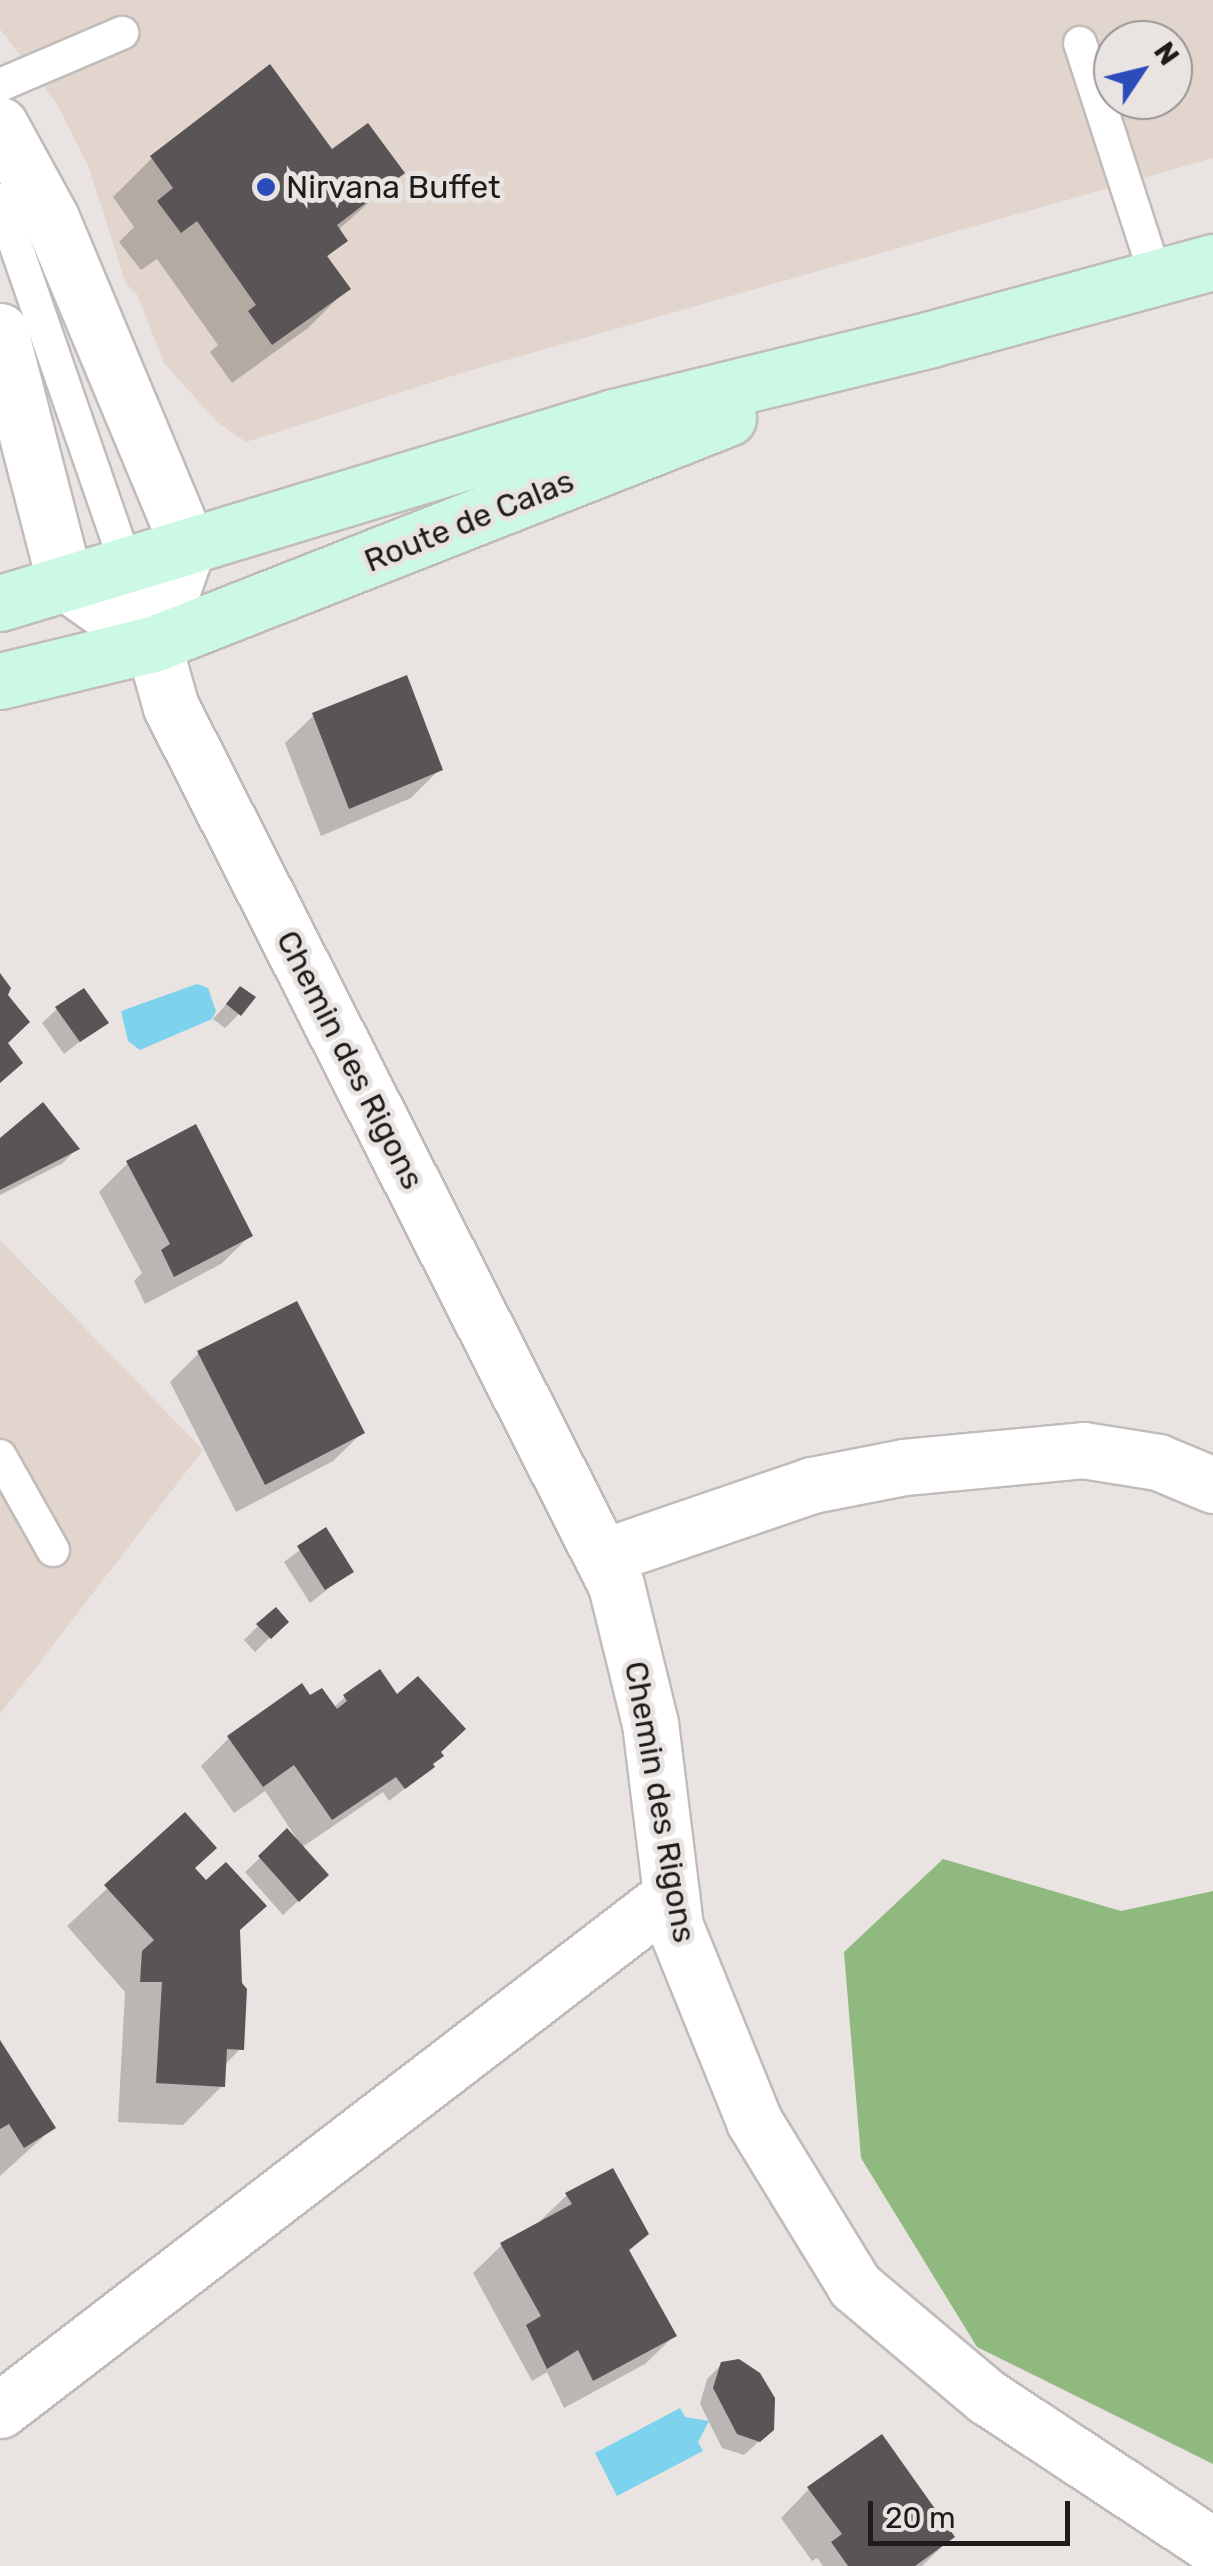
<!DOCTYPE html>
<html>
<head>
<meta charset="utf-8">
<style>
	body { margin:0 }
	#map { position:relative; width:1213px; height:2566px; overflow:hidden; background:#e9e4e1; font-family:Rubik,sans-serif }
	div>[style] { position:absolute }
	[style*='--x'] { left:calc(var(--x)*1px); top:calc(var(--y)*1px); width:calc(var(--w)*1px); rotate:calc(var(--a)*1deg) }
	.built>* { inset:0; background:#e1d5ce }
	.forest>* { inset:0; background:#90b97f }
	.water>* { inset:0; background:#7dd2ee }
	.shadow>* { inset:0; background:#0003 }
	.building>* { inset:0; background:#595456 }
	.roads { filter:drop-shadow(2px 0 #c1bcb9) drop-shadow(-2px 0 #c1bcb9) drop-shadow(0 2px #c1bcb9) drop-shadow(0 -2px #c1bcb9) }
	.service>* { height:32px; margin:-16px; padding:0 16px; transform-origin:16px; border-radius:16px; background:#fff }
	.minor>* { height:55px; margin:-27.5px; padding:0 27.5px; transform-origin:27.5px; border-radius:27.5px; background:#fff }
	.tertiary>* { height:55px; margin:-27.5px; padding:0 27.5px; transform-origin:27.5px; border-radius:27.5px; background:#fff }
	.secondary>* { height:55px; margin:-27.5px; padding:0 27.5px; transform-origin:27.5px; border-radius:27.5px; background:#ccf9e3 }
	.dots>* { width:28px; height:28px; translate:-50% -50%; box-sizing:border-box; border:5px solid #e9e4e1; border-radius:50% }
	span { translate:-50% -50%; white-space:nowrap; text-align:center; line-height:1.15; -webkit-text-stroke:10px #e9e4e1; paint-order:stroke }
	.poi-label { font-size:32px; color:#1d1c1b }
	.left { translate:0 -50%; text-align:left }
	.street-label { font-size:32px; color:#1d1c1b }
	.north { position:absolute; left:1093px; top:20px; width:100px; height:100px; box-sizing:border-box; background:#e9e4e1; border:2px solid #979492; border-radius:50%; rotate:55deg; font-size:28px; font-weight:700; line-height:40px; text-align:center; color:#1d1c1b }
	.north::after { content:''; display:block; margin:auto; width:35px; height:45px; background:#2d4cbc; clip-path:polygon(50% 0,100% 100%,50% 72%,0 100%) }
	.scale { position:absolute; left:868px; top:2501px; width:202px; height:45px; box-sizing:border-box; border:5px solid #1d1c1b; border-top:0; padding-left:12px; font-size:30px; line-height:35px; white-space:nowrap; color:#1d1c1b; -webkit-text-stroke:8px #e9e4e1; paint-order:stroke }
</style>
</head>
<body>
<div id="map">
	<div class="built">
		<div style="clip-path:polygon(evenodd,0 0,1213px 0,1213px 158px,455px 375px,246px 442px,217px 422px,164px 363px,137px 294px,126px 284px,89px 168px,58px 106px,0 29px,0 0,1113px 40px,1173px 40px,1173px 100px,1113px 100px,1113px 40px)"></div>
		<div style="clip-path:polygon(0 1240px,203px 1450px,0 1714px)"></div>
	</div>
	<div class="forest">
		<div style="clip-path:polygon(943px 1859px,1121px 1911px,1213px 1891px,1213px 2464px,977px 2347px,861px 2158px,844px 1952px)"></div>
	</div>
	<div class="water">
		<div style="clip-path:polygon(197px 984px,208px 988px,216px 1011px,212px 1019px,140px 1050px,128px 1041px,121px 1011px)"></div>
		<div style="clip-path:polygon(680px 2408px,685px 2417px,709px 2421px,698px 2442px,703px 2451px,617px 2496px,595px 2453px)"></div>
	</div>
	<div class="shadow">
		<div style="clip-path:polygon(332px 152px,402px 173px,338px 230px,345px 240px,326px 258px,347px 289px,308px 328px,232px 383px,210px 352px,218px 345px,157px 259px,141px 270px,119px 242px,134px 227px,113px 197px,152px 158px)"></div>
		<div style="clip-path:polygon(314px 715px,440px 769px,411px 798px,321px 836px,285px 743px)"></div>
		<div style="clip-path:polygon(240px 989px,239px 1014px,225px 1028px,213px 1019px)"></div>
		<div style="clip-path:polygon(57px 1009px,105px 1022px,64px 1054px,42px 1023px)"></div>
		<div style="clip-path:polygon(0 1140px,77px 1148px,63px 1163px,0 1195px)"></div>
		<div style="clip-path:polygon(128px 1163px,250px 1236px,221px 1264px,145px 1304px,134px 1281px,142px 1273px,99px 1192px)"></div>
		<div style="clip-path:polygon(199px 1353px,362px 1433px,333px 1461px,236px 1512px,170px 1382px)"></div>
		<div style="clip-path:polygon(325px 1531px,351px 1571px,310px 1603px,284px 1562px)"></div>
		<div style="clip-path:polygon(286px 1622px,255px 1652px,244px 1640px,258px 1626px)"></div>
		<div style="clip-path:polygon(345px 1697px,432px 1767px,389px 1801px,383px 1792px,301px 1848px,311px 1889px,283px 1915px,245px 1872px,287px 1832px,297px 1839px,265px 1791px,234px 1813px,201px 1766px,229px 1738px,309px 1698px,333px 1708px)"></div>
		<div style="clip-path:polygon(185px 1816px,193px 1869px,238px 1932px,241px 2048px,223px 2067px,222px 2086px,183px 2125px,118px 2122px,125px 1992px,67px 1926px)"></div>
		<div style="clip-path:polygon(0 2044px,53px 2128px,0 2176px)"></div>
		<div style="clip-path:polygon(567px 2195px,646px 2234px,627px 2253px,674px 2336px,645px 2364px,564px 2408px,547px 2372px,532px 2381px,473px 2273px,502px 2245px,538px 2223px)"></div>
		<div style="clip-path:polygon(722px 2364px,772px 2429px,744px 2455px,722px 2448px,700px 2404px,707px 2379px)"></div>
		<div style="clip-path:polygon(809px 2489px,952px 2537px,922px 2566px,823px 2566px,817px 2558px,812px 2561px,781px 2518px)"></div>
	</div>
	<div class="building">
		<div style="clip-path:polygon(270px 64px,332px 149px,368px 123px,405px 173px,337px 225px,348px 241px,327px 256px,351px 289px,272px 345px,248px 311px,256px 305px,197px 221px,181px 233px,157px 201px,173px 188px,150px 156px)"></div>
		<div style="clip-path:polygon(407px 675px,443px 770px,349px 809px,312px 713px)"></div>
		<div style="clip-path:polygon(0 973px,11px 988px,8px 995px,30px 1022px,8px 1043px,23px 1063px,0 1083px)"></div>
		<div style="clip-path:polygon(240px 986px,256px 997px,241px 1016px,226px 1004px)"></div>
		<div style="clip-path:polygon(84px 988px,109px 1023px,80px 1042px,55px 1007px)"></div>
		<div style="clip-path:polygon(43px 1102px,80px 1149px,0 1190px,0 1138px)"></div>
		<div style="clip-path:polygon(196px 1124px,253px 1236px,174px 1277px,161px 1250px,170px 1244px,126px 1161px)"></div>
		<div style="clip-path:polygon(297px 1301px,365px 1433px,265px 1485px,197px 1351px)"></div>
		<div style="clip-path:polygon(326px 1527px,354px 1572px,325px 1590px,297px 1546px)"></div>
		<div style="clip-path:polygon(276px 1607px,289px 1622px,271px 1639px,256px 1624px)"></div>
		<div style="clip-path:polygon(380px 1669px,397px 1694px,418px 1676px,466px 1729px,441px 1752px,444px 1756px,433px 1764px,435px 1767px,405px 1789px,396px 1777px,332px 1820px,294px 1765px,263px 1787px,227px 1736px,302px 1683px,310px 1695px,322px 1688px,337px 1709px,347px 1701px,343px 1695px)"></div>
		<div style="clip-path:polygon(185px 1812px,217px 1848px,195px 1868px,206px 1880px,226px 1862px,267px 1906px,240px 1930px,242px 1983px,247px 1989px,244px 2050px,227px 2049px,225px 2087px,156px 2083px,162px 1982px,140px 1982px,142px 1951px,154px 1940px,104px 1885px)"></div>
		<div style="clip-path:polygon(287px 1828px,329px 1875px,299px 1902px,258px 1856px)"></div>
		<div style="clip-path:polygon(0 2040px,56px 2128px,24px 2148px,9px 2124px,0 2129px)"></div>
		<div style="clip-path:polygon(613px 2168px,649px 2234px,629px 2250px,677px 2336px,593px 2381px,578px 2350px,547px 2369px,526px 2325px,541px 2316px,500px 2243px,572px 2204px,565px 2193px)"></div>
		<div style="clip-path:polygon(739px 2359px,760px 2373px,775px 2398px,774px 2430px,760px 2442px,737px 2434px,713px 2388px,721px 2362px)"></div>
		<div style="clip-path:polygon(882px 2434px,955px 2537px,915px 2566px,848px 2566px,831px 2542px,842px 2534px,807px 2487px)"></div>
	</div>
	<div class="roads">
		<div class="service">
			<div style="--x:1080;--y:43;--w:246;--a:72"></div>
			<div style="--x:0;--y:85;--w:133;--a:-23.1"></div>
			<div style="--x:0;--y:200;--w:466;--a:70.9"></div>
			<div style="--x:0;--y:1456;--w:108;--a:60.6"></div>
		</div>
		<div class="minor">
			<div style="--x:602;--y:1557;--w:222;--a:-18.9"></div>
			<div style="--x:812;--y:1485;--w:94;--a:-11.1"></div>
			<div style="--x:904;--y:1467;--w:180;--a:-5.4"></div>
			<div style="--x:1083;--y:1450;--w:76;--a:9.1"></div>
			<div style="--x:1158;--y:1462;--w:60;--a:22.7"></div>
			<div style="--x:0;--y:2410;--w:846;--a:-37.51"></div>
		</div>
		<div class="tertiary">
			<div style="--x:0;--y:125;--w:106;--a:61.3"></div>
			<div style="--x:51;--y:218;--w:355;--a:67.3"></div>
			<div style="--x:188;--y:545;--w:105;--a:109.5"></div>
			<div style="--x:153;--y:644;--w:66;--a:74.1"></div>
			<div style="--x:171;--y:707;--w:984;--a:63.12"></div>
			<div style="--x:616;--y:1585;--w:142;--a:76.2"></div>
			<div style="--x:650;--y:1723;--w:205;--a:83"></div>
			<div style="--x:675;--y:1926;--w:210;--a:67.9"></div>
			<div style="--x:754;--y:2121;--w:193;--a:58.5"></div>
			<div style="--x:855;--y:2286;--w:172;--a:40.1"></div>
			<div style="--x:987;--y:2397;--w:271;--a:33.4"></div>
			<div style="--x:0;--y:331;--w:259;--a:75.5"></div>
			<div style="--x:65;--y:582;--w:108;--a:35.2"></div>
		</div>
		<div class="secondary">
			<div style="--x:0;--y:603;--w:642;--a:-16.85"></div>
			<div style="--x:614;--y:417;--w:326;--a:-13.8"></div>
			<div style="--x:931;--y:339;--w:292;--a:-15.3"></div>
			<div style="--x:0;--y:681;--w:157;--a:-13.6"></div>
			<div style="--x:153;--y:644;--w:618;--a:-21.46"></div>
		</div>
	</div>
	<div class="dots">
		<div style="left:266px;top:187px;background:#2d4cbc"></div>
	</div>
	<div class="poi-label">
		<span class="left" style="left:286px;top:187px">Nirvana Buffet</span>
	</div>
	<div class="street-label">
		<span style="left:469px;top:521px;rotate:-22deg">Route de Calas</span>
		<span style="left:350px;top:1060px;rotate:63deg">Chemin des Rigons</span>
		<span style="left:660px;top:1802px;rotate:80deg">Chemin des Rigons</span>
	</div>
	<div class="north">N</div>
	<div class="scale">20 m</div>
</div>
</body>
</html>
